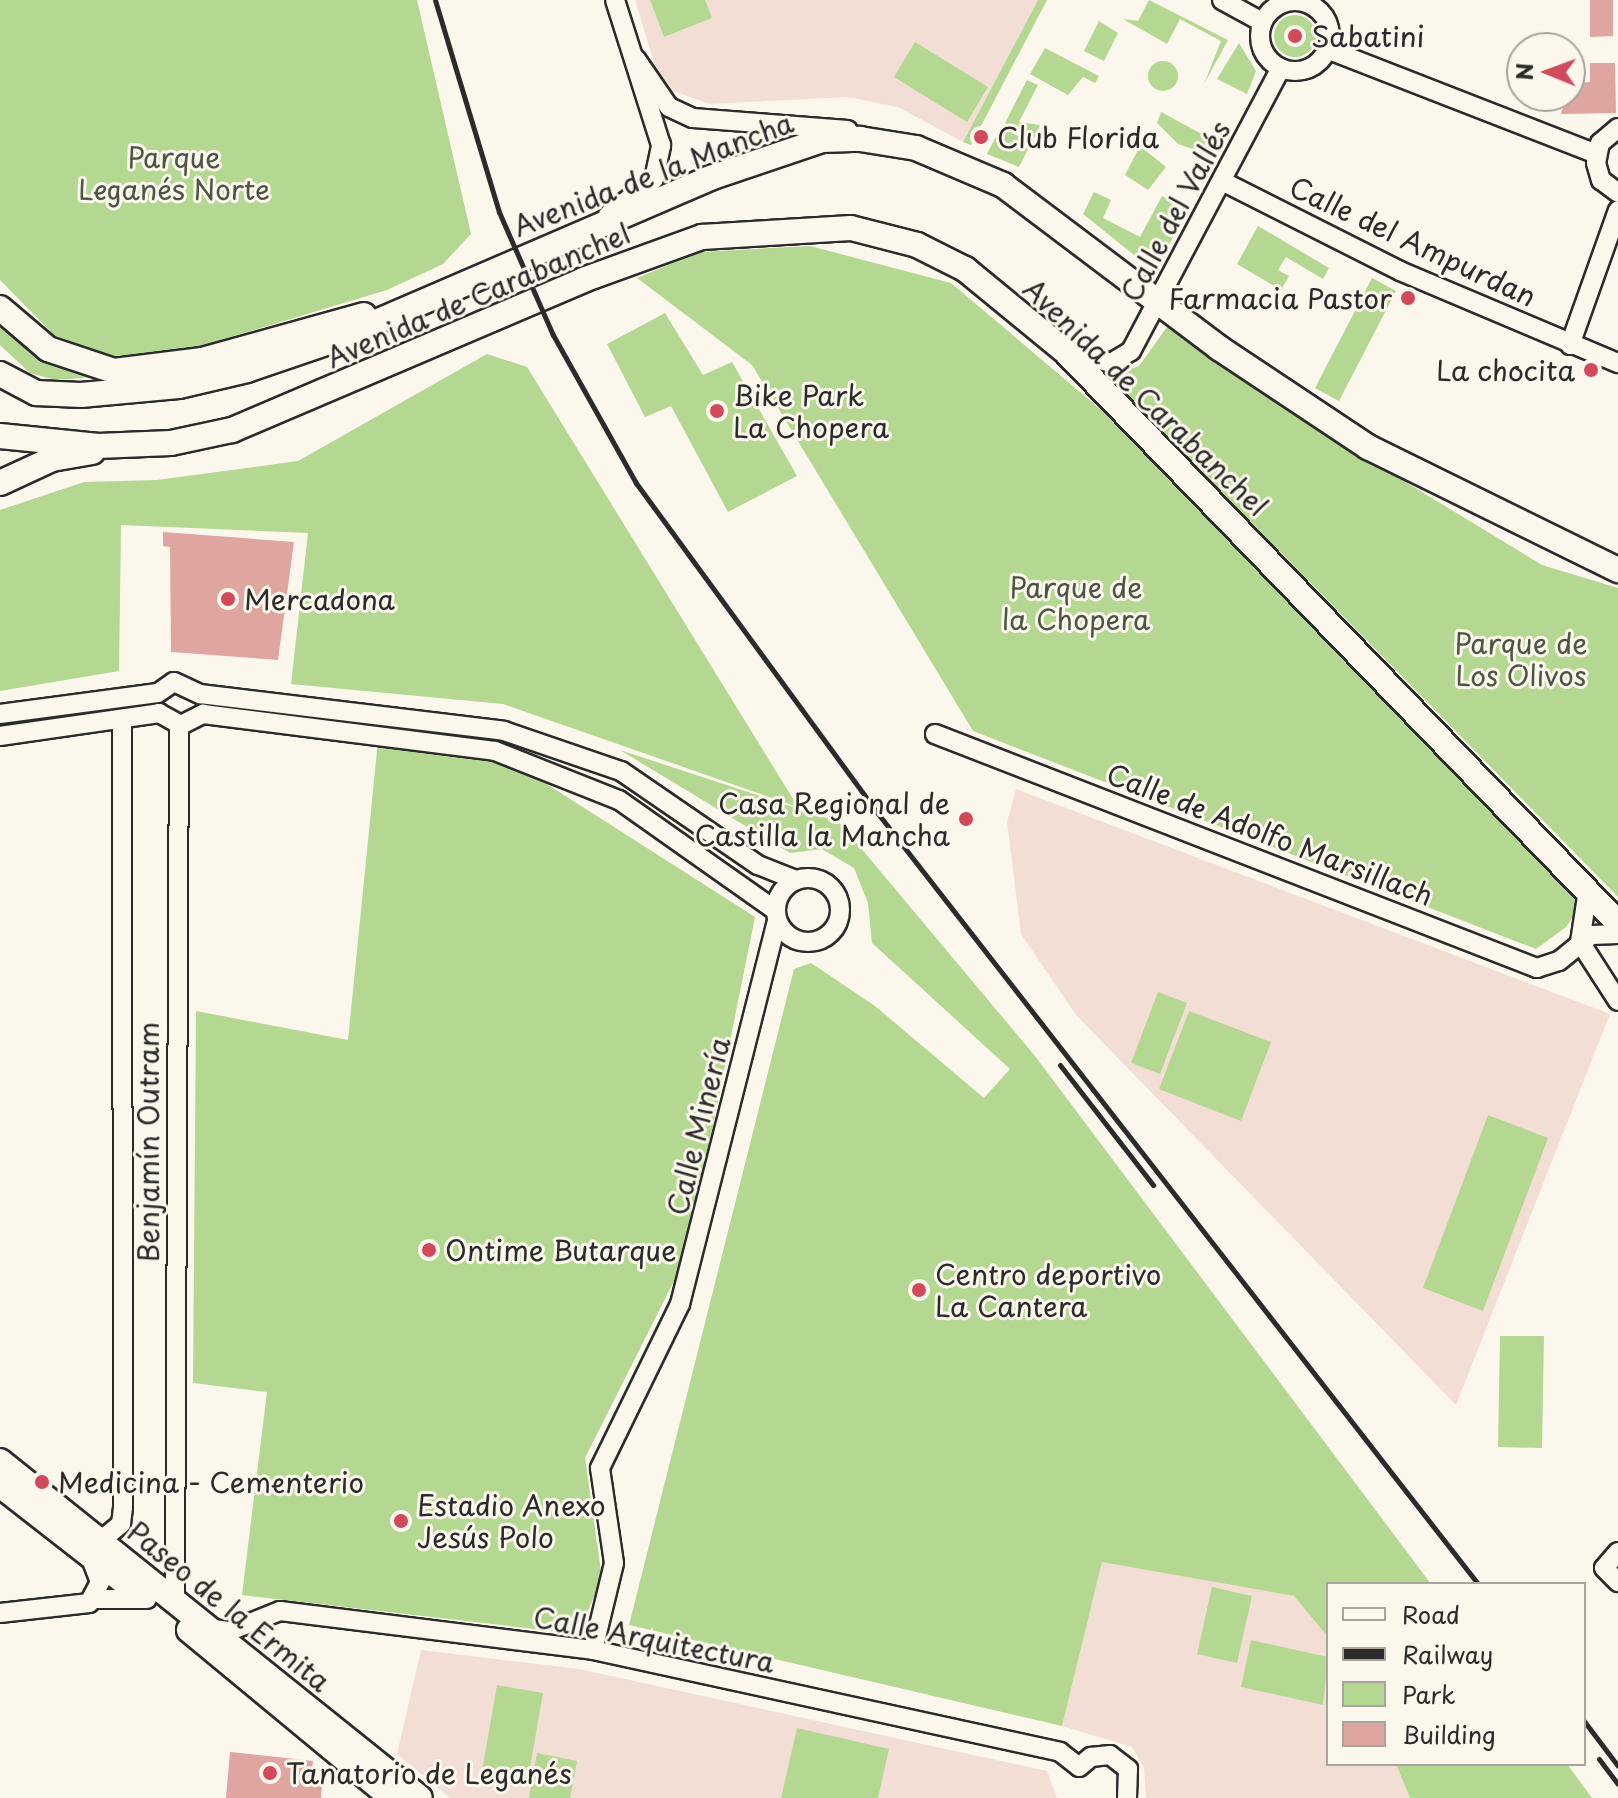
<!DOCTYPE html>
<html>
<head>
<meta charset="utf-8">
<style>
	body { margin:0 }
	#map { position:relative; width:1618px; height:1798px; overflow:hidden; background:#fbf7ec; font-family:"Playpen Sans",sans-serif }
	div>[style] { position:absolute }
	[style*='--x'] { left:calc(var(--x)*1px); top:calc(var(--y)*1px); width:calc(var(--w)*1px); rotate:calc(var(--a)*1deg) }
	.built>* { inset:0; background:#f3ded5 }
	.green>* { inset:0; background:#b4d792 }
	.round { border-radius:50% }
	.building>* { inset:0; background:#dfa5a0 }
	.roads { filter:drop-shadow(2px 0 #2b2b2b) drop-shadow(-2px 0 #2b2b2b) drop-shadow(0 2px #2b2b2b) drop-shadow(0 -2px #2b2b2b) }
	.minor>* { height:18px; margin:-9px; padding:0 9px; transform-origin:9px; border-radius:9px; background:#fbf7ec }
	.minor>.ring { margin:-9px; padding:0; box-sizing:content-box; background:none; border:18px solid #fbf7ec; border-radius:50% }
	.major>* { height:24px; margin:-12px; padding:0 12px; transform-origin:12px; border-radius:12px; background:#fbf7ec }
	.rail>* { height:5px; margin:-2.5px; padding:0 2.5px; transform-origin:2.5px; border-radius:2.5px; background:#2b2b2b }
	.dots>* { width:22px; height:22px; translate:-50% -50%; box-sizing:border-box; border:4px solid #fbf7ec; border-radius:50% }
	span { translate:-50% -50%; white-space:nowrap; text-align:center; line-height:1.15; -webkit-text-stroke:6px #fbf7ec; paint-order:stroke }
	.poi-label { font-size:28px; color:#2b2b2b }
	.left { translate:0 -50%; text-align:left }
	.right { translate:-100% -50%; text-align:right }
	.park-label { font-size:28px; color:#4d5645 }
	.street-label { font-size:28px; color:#2b2b2b }
	.legend { position:absolute; left:1326px; top:1582px; width:260px; height:184px; box-sizing:border-box; background:#fbf7ec; border:2px solid #a8a59f; margin:0; padding:10px 14px; list-style:none; font-size:24px; color:#2b2b2b }
	.legend li { display:flex; align-items:center; gap:16px; height:40px }
	.legend b { width:40px; border:2px solid #a8a59f }
	.north { position:absolute; left:1506px; top:32px; width:80px; height:80px; box-sizing:border-box; background:#fbf7ec; border:2px solid #a8a59f; border-radius:50%; rotate:271deg; font-size:22px; font-weight:700; line-height:32px; text-align:center; color:#2b2b2b }
	.north::after { content:''; display:block; margin:auto; width:28px; height:36px; background:#d1495b; clip-path:polygon(50% 0,100% 100%,50% 72%,0 100%) }
</style>
</head>
<body>
<div id="map">
	<div class="built">
		<div style="clip-path:polygon(635px 0,1038px 0,963px 142px,898px 107px,847px 97px,710px 104px,673px 91px,655px 66px)"></div>
		<div style="clip-path:polygon(1016px 789px,1610px 1014px,1456px 1405px,1076px 1015px,1021px 934px,1007px 822px)"></div>
		<div style="clip-path:polygon(1102px 1561px,1294px 1596px,1328px 1637px,1328px 1764px,1396px 1764px,1410px 1798px,1146px 1798px,1144px 1768px,1132px 1747px,1062px 1726px)"></div>
		<div style="clip-path:polygon(421px 1650px,579px 1669px,1047px 1771px,1057px 1798px,450px 1798px,397px 1754px)"></div>
	</div>
	<div class="green">
		<div style="clip-path:polygon(0 0,417px 0,471px 234px,443px 264px,387px 290px,174px 354px,111px 356px,54px 335px,0 280px)"></div>
		<div style="clip-path:polygon(650px 0,705px 0,712px 18px,664px 37px)"></div>
		<div style="clip-path:polygon(1038px 0,1047px 0,971px 145px,963px 142px)"></div>
		<div style="clip-path:polygon(1149px 0,1228px 40px,1204px 84px,1221px 41px,1180px 19px,1167px 44px,1123px 19px,1138px 21px)"></div>
		<div class="round" style="left:1274px;top:15px;width:42px;height:42px"></div>
		<div style="clip-path:polygon(1099px 21px,1118px 33px,1104px 61px,1084px 51px)"></div>
		<div style="clip-path:polygon(915px 42px,988px 87px,967px 122px,894px 77px)"></div>
		<div style="clip-path:polygon(1239px 43px,1256px 71px,1247px 94px,1217px 79px)"></div>
		<div style="clip-path:polygon(1045px 48px,1099px 76px,1095px 83px,1083px 77px,1068px 95px,1030px 74px)"></div>
		<div class="round" style="left:1148px;top:61px;width:30px;height:30px"></div>
		<div style="clip-path:polygon(1027px 80px,1038px 85px,1019px 122px,1040px 125px,1034px 138px,1005px 123px)"></div>
		<div style="clip-path:polygon(1161px 112px,1211px 139px,1204px 153px,1178px 144px,1157px 123px)"></div>
		<div style="clip-path:polygon(1001px 127px,1031px 143px,1019px 167px,987px 154px)"></div>
		<div style="clip-path:polygon(1140px 146px,1166px 167px,1148px 190px,1125px 175px)"></div>
		<div style="clip-path:polygon(1094px 192px,1111px 200px,1103px 218px,1140px 237px,1162px 196px,1186px 211px,1162px 259px,1144px 263px,1083px 214px)"></div>
		<div style="clip-path:polygon(1258px 226px,1329px 268px,1323px 279px,1286px 257px,1278px 270px,1289px 276px,1281px 290px,1237px 264px)"></div>
		<div style="clip-path:polygon(810px 246px,951px 283px,1112px 419px,1574px 897px,1577px 911px,1566px 927px,1536px 949px,973px 731px,752px 365px,637px 278px,699px 252px)"></div>
		<div style="clip-path:polygon(1372px 278px,1396px 291px,1339px 401px,1315px 388px)"></div>
		<div style="clip-path:polygon(665px 313px,703px 375px,732px 362px,797px 476px,728px 512px,671px 406px,645px 417px,607px 344px)"></div>
		<div style="clip-path:polygon(0 320px,94px 377px,56px 380px,30px 373px,0 345px)"></div>
		<div style="clip-path:polygon(1167px 327px,1297px 416px,1542px 565px,1618px 588px,1618px 897px,1109px 377px,1139px 366px)"></div>
		<div style="clip-path:polygon(487px 354px,527px 367px,798px 807px,503px 704px,291px 684px,308px 533px,121px 525px,119px 671px,0 691px,0 510px,84px 482px,157px 480px,298px 461px)"></div>
		<div style="clip-path:polygon(378px 741px,506px 758px,755px 917px,687px 1255px,585px 1458px,602px 1578px,578px 1634px,242px 1595px,267px 1392px,193px 1383px,196px 1011px,348px 1040px)"></div>
		<div style="clip-path:polygon(620px 750px,839px 822px,1035px 1056px,1431px 1584px,1328px 1584px,1328px 1637px,1294px 1596px,1102px 1562px,1062px 1726px,629px 1625px,794px 969px,811px 963px,875px 1006px,984px 1098px,1010px 1069px,872px 943px,868px 903px,854px 868px,822px 849px,790px 853px)"></div>
		<div style="clip-path:polygon(1158px 992px,1187px 1003px,1160px 1074px,1131px 1063px)"></div>
		<div style="clip-path:polygon(1189px 1011px,1271px 1042px,1241px 1121px,1159px 1089px)"></div>
		<div style="clip-path:polygon(1488px 1115px,1548px 1138px,1483px 1311px,1423px 1288px)"></div>
		<div style="clip-path:polygon(1500px 1336px,1544px 1336px,1542px 1448px,1498px 1447px)"></div>
		<div style="clip-path:polygon(1212px 1587px,1252px 1596px,1237px 1663px,1197px 1654px)"></div>
		<div style="clip-path:polygon(1251px 1640px,1328px 1657px,1323px 1705px,1241px 1687px)"></div>
		<div style="clip-path:polygon(497px 1685px,543px 1693px,527px 1785px,481px 1777px)"></div>
		<div style="clip-path:polygon(797px 1728px,889px 1749px,878px 1798px,781px 1798px)"></div>
		<div style="clip-path:polygon(537px 1753px,577px 1761px,570px 1798px,529px 1798px)"></div>
		<div style="clip-path:polygon(1396px 1764px,1567px 1764px,1592px 1798px,1410px 1798px)"></div>
	</div>
	<div class="building">
		<div style="clip-path:polygon(1590px 0,1613px 0,1613px 36px,1590px 37px)"></div>
		<div style="clip-path:polygon(1590px 63px,1615px 63px,1616px 113px,1561px 114px,1570px 83px,1590px 82px)"></div>
		<div style="clip-path:polygon(163px 532px,294px 542px,278px 660px,171px 652px,170px 547px,163px 546px)"></div>
		<div style="clip-path:polygon(230px 1752px,313px 1761px,311px 1784px,322px 1785px,321px 1798px,226px 1798px)"></div>
	</div>
	<div class="roads">
		<div class="minor">
			<div style="--x:1222;--y:0;--w:46;--a:28.8"></div>
			<div class="ring" style="left:1260px;top:1px;width:52px;height:52px"></div>
			<div style="--x:1327;--y:49;--w:289;--a:21.3"></div>
			<div style="--x:636;--y:59;--w:58;--a:55.5"></div>
			<div style="--x:669;--y:107;--w:26;--a:25"></div>
			<div style="--x:693;--y:118;--w:155;--a:4.4"></div>
			<div style="--x:1618;--y:128;--w:23;--a:140"></div>
			<div style="--x:1600;--y:143;--w:20;--a:101"></div>
			<div style="--x:1596;--y:163;--w:18;--a:74"></div>
			<div style="--x:1601;--y:180;--w:21;--a:37"></div>
			<div style="--x:1222;--y:181;--w:199;--a:26.8"></div>
			<div style="--x:1400;--y:271;--w:237;--a:22.9"></div>
			<div style="--x:608;--y:215;--w:58;--a:-38"></div>
			<div style="--x:654;--y:179;--w:35;--a:-78"></div>
			<div style="--x:661;--y:145;--w:152;--a:-107.6"></div>
			<div style="--x:1570;--y:345;--w:143;--a:-70.4"></div>
			<div style="--x:1069;--y:352;--w:43;--a:14.7"></div>
			<div style="--x:1111;--y:363;--w:23;--a:-31"></div>
			<div style="--x:1131;--y:351;--w:320;--a:-62.1"></div>
			<div style="--x:0;--y:714;--w:159;--a:-7.6"></div>
			<div style="--x:158;--y:693;--w:19;--a:-35"></div>
			<div style="--x:174;--y:682;--w:29;--a:25"></div>
			<div style="--x:200;--y:694;--w:306;--a:6.9"></div>
			<div style="--x:504;--y:731;--w:124;--a:18.9"></div>
			<div style="--x:621;--y:771;--w:166;--a:34.5"></div>
			<div style="--x:758;--y:865;--w:41;--a:21.5"></div>
			<div style="--x:935;--y:734;--w:646;--a:21.24"></div>
			<div style="--x:1537;--y:968;--w:23;--a:-18"></div>
			<div style="--x:1559;--y:961;--w:41;--a:-39.1"></div>
			<div style="--x:1591;--y:935;--w:27;--a:-2"></div>
			<div style="--x:0;--y:736;--w:161;--a:-8.2"></div>
			<div style="--x:159;--y:713;--w:25;--a:29"></div>
			<div style="--x:181;--y:725;--w:25;--a:-27"></div>
			<div style="--x:203;--y:714;--w:294;--a:7.2"></div>
			<div style="--x:495;--y:751;--w:133;--a:21.6"></div>
			<div style="--x:619;--y:800;--w:191;--a:35.2"></div>
			<div class="ring" style="left:776px;top:878px;width:46px;height:46px"></div>
			<div style="--x:1580;--y:942;--w:70;--a:57.2"></div>
			<div style="--x:1580;--y:942;--w:53;--a:-81.3"></div>
			<div style="--x:100;--y:1541;--w:27;--a:-39"></div>
			<div style="--x:121;--y:1524;--w:17;--a:-83"></div>
			<div style="--x:123;--y:1507;--w:787;--a:-90.07"></div>
			<div style="--x:1618;--y:1552;--w:21;--a:131"></div>
			<div style="--x:1604;--y:1568;--w:20;--a:45"></div>
			<div style="--x:94;--y:1599;--w:53;--a:0"></div>
			<div style="--x:175;--y:1601;--w:876;--a:-89.74"></div>
			<div style="--x:0;--y:1613;--w:90;--a:-6.4"></div>
			<div style="--x:89;--y:1603;--w:24;--a:-62"></div>
			<div style="--x:100;--y:1582;--w:26;--a:-111"></div>
			<div style="--x:213;--y:1629;--w:17;--a:7"></div>
			<div style="--x:230;--y:1631;--w:54;--a:-21.8"></div>
			<div style="--x:280;--y:1611;--w:315;--a:7.1"></div>
			<div style="--x:593;--y:1650;--w:478;--a:12.3"></div>
			<div style="--x:1060;--y:1752;--w:24;--a:38"></div>
			<div style="--x:1079;--y:1767;--w:16;--a:-40"></div>
			<div style="--x:1091;--y:1757;--w:19;--a:-6"></div>
			<div style="--x:1110;--y:1755;--w:23;--a:38"></div>
			<div style="--x:1128;--y:1769;--w:29;--a:92"></div>
			<div style="--x:593;--y:1650;--w:89;--a:-76.4"></div>
			<div style="--x:614;--y:1563;--w:96;--a:-98.4"></div>
			<div style="--x:600;--y:1468;--w:182;--a:-64"></div>
			<div style="--x:680;--y:1304;--w:395;--a:-75.8"></div>
		</div>
		<div class="major">
			<div style="--x:0;--y:308;--w:63;--a:40.5"></div>
			<div style="--x:48;--y:349;--w:70;--a:18.4"></div>
			<div style="--x:114;--y:371;--w:89;--a:-7.1"></div>
			<div style="--x:202;--y:360;--w:168;--a:-15.5"></div>
			<div style="--x:0;--y:374;--w:41;--a:27.8"></div>
			<div style="--x:36;--y:393;--w:45;--a:2.5"></div>
			<div style="--x:81;--y:395;--w:98;--a:-5.2"></div>
			<div style="--x:179;--y:386;--w:70;--a:-13.2"></div>
			<div style="--x:247;--y:370;--w:90;--a:-18.8"></div>
			<div style="--x:332;--y:341;--w:412;--a:-23.3"></div>
			<div style="--x:710;--y:178;--w:118;--a:-18.7"></div>
			<div style="--x:822;--y:140;--w:38;--a:-2"></div>
			<div style="--x:860;--y:139;--w:57;--a:9.1"></div>
			<div style="--x:916;--y:148;--w:95;--a:23"></div>
			<div style="--x:1003;--y:185;--w:271;--a:37"></div>
			<div style="--x:1219;--y:348;--w:179;--a:33.6"></div>
			<div style="--x:1368;--y:447;--w:279;--a:26.2"></div>
			<div style="--x:0;--y:436;--w:99;--a:5.8"></div>
			<div style="--x:98;--y:446;--w:73;--a:-2.4"></div>
			<div style="--x:171;--y:443;--w:62;--a:-12"></div>
			<div style="--x:232;--y:430;--w:382;--a:-23.1"></div>
			<div style="--x:583;--y:280;--w:127;--a:-19.9"></div>
			<div style="--x:702;--y:237;--w:149;--a:-3.5"></div>
			<div style="--x:851;--y:228;--w:68;--a:14.4"></div>
			<div style="--x:917;--y:245;--w:54;--a:26.6"></div>
			<div style="--x:965;--y:269;--w:131;--a:39.4"></div>
			<div style="--x:1066;--y:352;--w:794;--a:45.97"></div>
			<div style="--x:0;--y:483;--w:57;--a:-24.8"></div>
			<div style="--x:52;--y:459;--w:41;--a:-9.9"></div>
			<div style="--x:0;--y:1461;--w:538;--a:38.74"></div>
			<div style="--x:0;--y:1485;--w:174;--a:38"></div>
			<div style="--x:189;--y:1630;--w:264;--a:39.6"></div>
		</div>
	</div>
	<div class="rail">
		<div style="--x:435;--y:0;--w:221;--a:73.2"></div>
		<div style="--x:499;--y:212;--w:134;--a:66.3"></div>
		<div style="--x:553;--y:335;--w:170;--a:60.7"></div>
		<div style="--x:636;--y:483;--w:400;--a:53.8"></div>
		<div style="--x:872;--y:806;--w:986;--a:52.08"></div>
		<div style="--x:1060;--y:1065;--w:152;--a:52.2"></div>
		<div style="--x:1584;--y:1721;--w:56;--a:52.9"></div>
		<div style="--x:1599;--y:1759;--w:31;--a:53"></div>
	</div>
	<div class="dots">
		<div style="left:1295px;top:36px;background:#d1495b"></div>
		<div style="left:981px;top:137px;background:#d1495b"></div>
		<div style="left:1408px;top:298px;background:#d1495b"></div>
		<div style="left:1591px;top:370px;background:#d1495b"></div>
		<div style="left:717px;top:411px;background:#d1495b"></div>
		<div style="left:228px;top:599px;background:#d1495b"></div>
		<div style="left:966px;top:819px;background:#d1495b"></div>
		<div style="left:429px;top:1250px;background:#d1495b"></div>
		<div style="left:919px;top:1290px;background:#d1495b"></div>
		<div style="left:42px;top:1482px;background:#d1495b"></div>
		<div style="left:401px;top:1521px;background:#d1495b"></div>
		<div style="left:270px;top:1773px;background:#d1495b"></div>
	</div>
	<div class="poi-label">
		<span class="left" style="left:1311px;top:36px">Sabatini</span>
		<span class="left" style="left:997px;top:137px">Club Florida</span>
		<span class="right" style="left:1392px;top:298px">Farmacia Pastor</span>
		<span class="right" style="left:1575px;top:370px">La chocita</span>
		<span class="left" style="left:733px;top:411px">Bike Park<br>La Chopera</span>
		<span class="left" style="left:244px;top:599px">Mercadona</span>
		<span class="right" style="left:950px;top:819px">Casa Regional de<br>Castilla la Mancha</span>
		<span class="left" style="left:445px;top:1250px">Ontime Butarque</span>
		<span class="left" style="left:935px;top:1290px">Centro deportivo<br>La Cantera</span>
		<span class="left" style="left:58px;top:1482px">Medicina - Cementerio</span>
		<span class="left" style="left:417px;top:1521px">Estadio Anexo<br>Jesús Polo</span>
		<span class="left" style="left:286px;top:1773px">Tanatorio de Leganés</span>
	</div>
	<div class="park-label">
		<span style="left:174px;top:173px">Parque<br>Leganés Norte</span>
		<span style="left:1076px;top:603px">Parque de<br>la Chopera</span>
		<span style="left:1521px;top:659px">Parque de<br>Los Olivos</span>
	</div>
	<div class="street-label">
		<span style="left:653px;top:174px;rotate:-21deg">Avenida de la Mancha</span>
		<span style="left:1175px;top:211px;rotate:-62deg">Calle del Vallés</span>
		<span style="left:1413px;top:241px;rotate:25deg">Calle del Ampurdan</span>
		<span style="left:478px;top:295px;rotate:-23deg">Avenida de Carabanchel</span>
		<span style="left:1146px;top:397px;rotate:44deg">Avenida de Carabanchel</span>
		<span style="left:1270px;top:834px;rotate:21deg">Calle de Adolfo Marsillach</span>
		<span style="left:698px;top:1126px;rotate:-76deg">Calle Minería</span>
		<span style="left:148px;top:1142px;rotate:-90deg">Benjamín Outram</span>
		<span style="left:229px;top:1606px;rotate:39deg">Paseo de la Ermita</span>
		<span style="left:654px;top:1639px;rotate:11deg">Calle Arquitectura</span>
	</div>
	<ul class="legend">
	<li><b style="height:10px;background:#fbf7ec"></b>Road</li>
	<li><b style="height:10px;background:#2b2b2b"></b>Railway</li>
	<li><b style="height:22px;background:#b4d792"></b>Park</li>
	<li><b style="height:22px;background:#dfa5a0"></b>Building</li>
	</ul>
	<div class="north">N</div>
</div>
</body>
</html>
